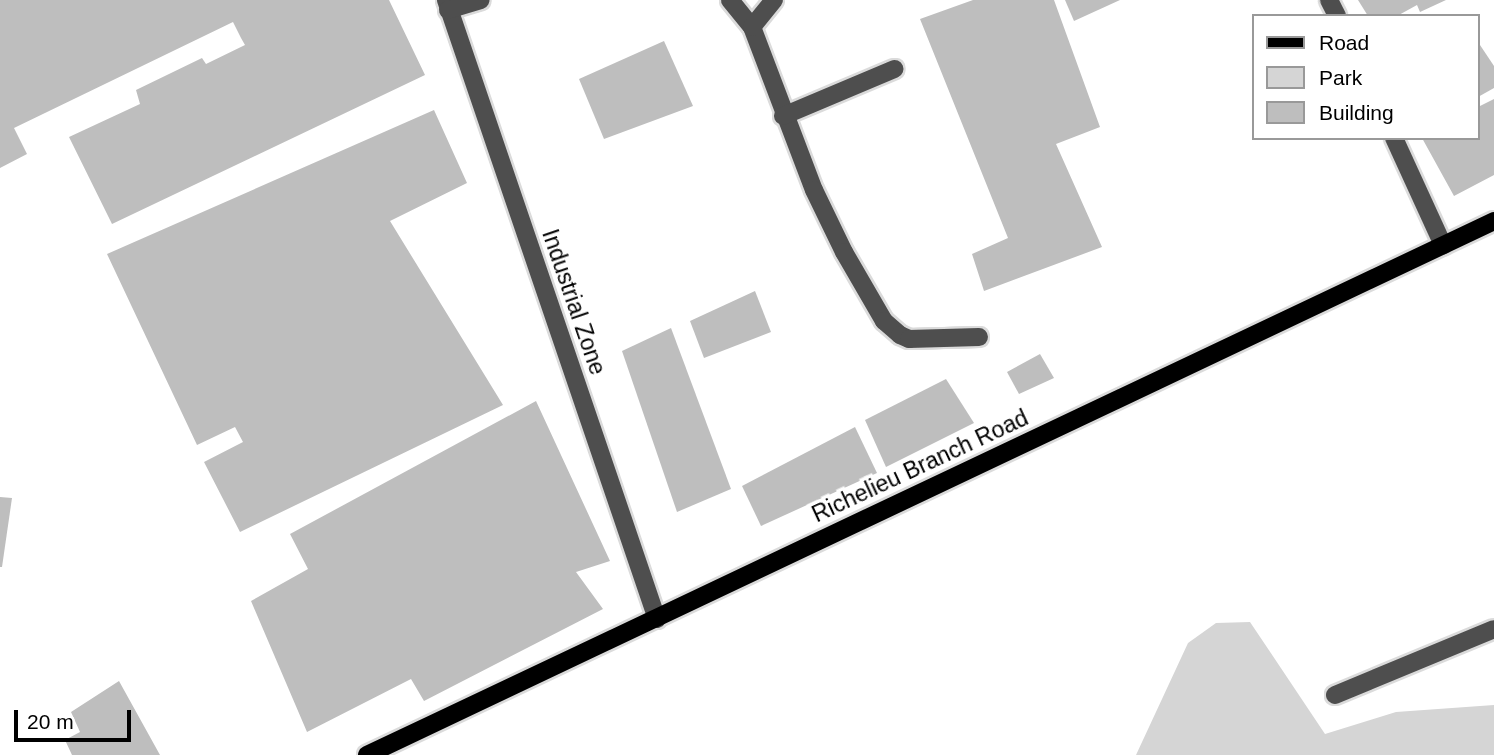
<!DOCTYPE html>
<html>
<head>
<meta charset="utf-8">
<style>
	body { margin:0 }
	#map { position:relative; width:1494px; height:755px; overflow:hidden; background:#fff; font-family:Arial,sans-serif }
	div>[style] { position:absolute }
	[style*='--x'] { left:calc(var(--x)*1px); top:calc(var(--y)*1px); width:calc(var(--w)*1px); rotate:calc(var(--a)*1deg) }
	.green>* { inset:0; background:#d5d5d5 }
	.building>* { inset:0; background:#bebebe }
	.roads { filter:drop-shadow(2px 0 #dbdbdb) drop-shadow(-2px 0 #dbdbdb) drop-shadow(0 2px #dbdbdb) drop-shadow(0 -2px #dbdbdb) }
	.minor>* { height:18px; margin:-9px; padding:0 9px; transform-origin:9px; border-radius:9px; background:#4e4e4e }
	.major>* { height:18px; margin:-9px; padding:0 9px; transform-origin:9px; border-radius:9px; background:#000 }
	span { translate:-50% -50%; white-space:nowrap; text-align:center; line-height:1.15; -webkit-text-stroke:7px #fff; paint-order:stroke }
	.street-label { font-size:23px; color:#000 }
	.legend { position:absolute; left:1252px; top:14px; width:228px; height:126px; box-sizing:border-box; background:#fff; border:2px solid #999; margin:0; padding:9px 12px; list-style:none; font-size:21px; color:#000 }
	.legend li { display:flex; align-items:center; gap:14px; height:35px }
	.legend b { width:35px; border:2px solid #999 }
	.scale { position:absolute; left:14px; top:710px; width:117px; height:32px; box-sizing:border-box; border:4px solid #000; border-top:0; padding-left:9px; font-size:21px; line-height:24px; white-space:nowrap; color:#000; -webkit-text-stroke:5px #fff; paint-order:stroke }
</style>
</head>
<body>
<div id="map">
	<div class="green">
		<div style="clip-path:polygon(1250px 622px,1325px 734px,1396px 712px,1494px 705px,1494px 755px,1136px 755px,1188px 643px,1216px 623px)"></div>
	</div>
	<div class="building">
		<div style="clip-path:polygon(0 0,389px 0,425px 75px,112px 224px,69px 137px,140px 104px,136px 90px,202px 58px,206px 64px,245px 45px,241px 38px,233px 22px,14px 128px,27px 154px,0 168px)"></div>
		<div style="clip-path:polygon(973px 0,1054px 0,1100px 127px,1056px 144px,1102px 247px,984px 291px,972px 254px,1008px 238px,920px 19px)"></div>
		<div style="clip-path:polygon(1065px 0,1120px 0,1074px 21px)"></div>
		<div style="clip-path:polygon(1358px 0,1446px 0,1420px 12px,1417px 5px,1397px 16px,1368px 16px)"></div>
		<div style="clip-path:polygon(664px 41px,693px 106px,604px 139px,579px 79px)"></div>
		<div style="clip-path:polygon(1478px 42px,1494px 66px,1494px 88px,1478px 97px)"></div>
		<div style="clip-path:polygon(1494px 99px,1494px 175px,1454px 196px,1422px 138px,1478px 138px,1478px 107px)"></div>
		<div style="clip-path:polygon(434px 110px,467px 183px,390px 221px,503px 405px,240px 532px,204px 462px,243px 442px,235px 427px,197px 445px,107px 254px)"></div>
		<div style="clip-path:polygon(755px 291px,771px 332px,704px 358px,690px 321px)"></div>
		<div style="clip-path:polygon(671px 328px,731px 489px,677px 512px,622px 351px)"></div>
		<div style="clip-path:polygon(1040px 354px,1054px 378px,1019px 394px,1007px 372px)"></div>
		<div style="clip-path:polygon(946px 379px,974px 423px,886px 467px,865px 420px)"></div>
		<div style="clip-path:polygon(536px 401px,610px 561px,576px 572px,603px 609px,424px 701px,411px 679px,307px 732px,251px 601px,308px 569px,290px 534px)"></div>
		<div style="clip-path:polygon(855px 427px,877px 473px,761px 526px,742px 486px)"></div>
		<div style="clip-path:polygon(0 497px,12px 498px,2px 567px,0 567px)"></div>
		<div style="clip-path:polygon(119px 681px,160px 755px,72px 755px,65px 740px,80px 732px,71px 712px)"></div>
	</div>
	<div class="roads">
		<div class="minor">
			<div style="--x:446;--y:0;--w:654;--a:71.18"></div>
			<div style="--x:730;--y:0;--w:35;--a:51"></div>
			<div style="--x:752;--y:27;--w:174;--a:69.2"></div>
			<div style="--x:814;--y:190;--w:69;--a:64.2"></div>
			<div style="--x:844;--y:252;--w:80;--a:59.9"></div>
			<div style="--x:884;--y:321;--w:21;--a:41"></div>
			<div style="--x:900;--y:335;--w:10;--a:24"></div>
			<div style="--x:909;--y:339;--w:70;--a:-1.6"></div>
			<div style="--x:1329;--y:0;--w:18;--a:63"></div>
			<div style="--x:448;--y:10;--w:34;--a:-17"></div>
			<div style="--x:752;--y:27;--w:35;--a:-51"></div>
			<div style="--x:783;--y:116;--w:121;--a:-22.9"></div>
			<div style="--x:1394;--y:138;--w:118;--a:65.4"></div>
			<div style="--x:1335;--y:695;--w:172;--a:-22.5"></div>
		</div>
		<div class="major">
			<div style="--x:367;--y:755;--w:1247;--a:-25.35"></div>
		</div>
	</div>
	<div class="street-label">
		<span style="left:574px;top:302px;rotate:71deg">Industrial Zone</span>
		<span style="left:920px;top:466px;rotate:-25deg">Richelieu Branch Road</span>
	</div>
	<ul class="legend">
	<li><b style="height:9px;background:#000"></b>Road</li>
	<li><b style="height:19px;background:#d5d5d5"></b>Park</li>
	<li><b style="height:19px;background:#bebebe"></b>Building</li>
	</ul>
	<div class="scale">20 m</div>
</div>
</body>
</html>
